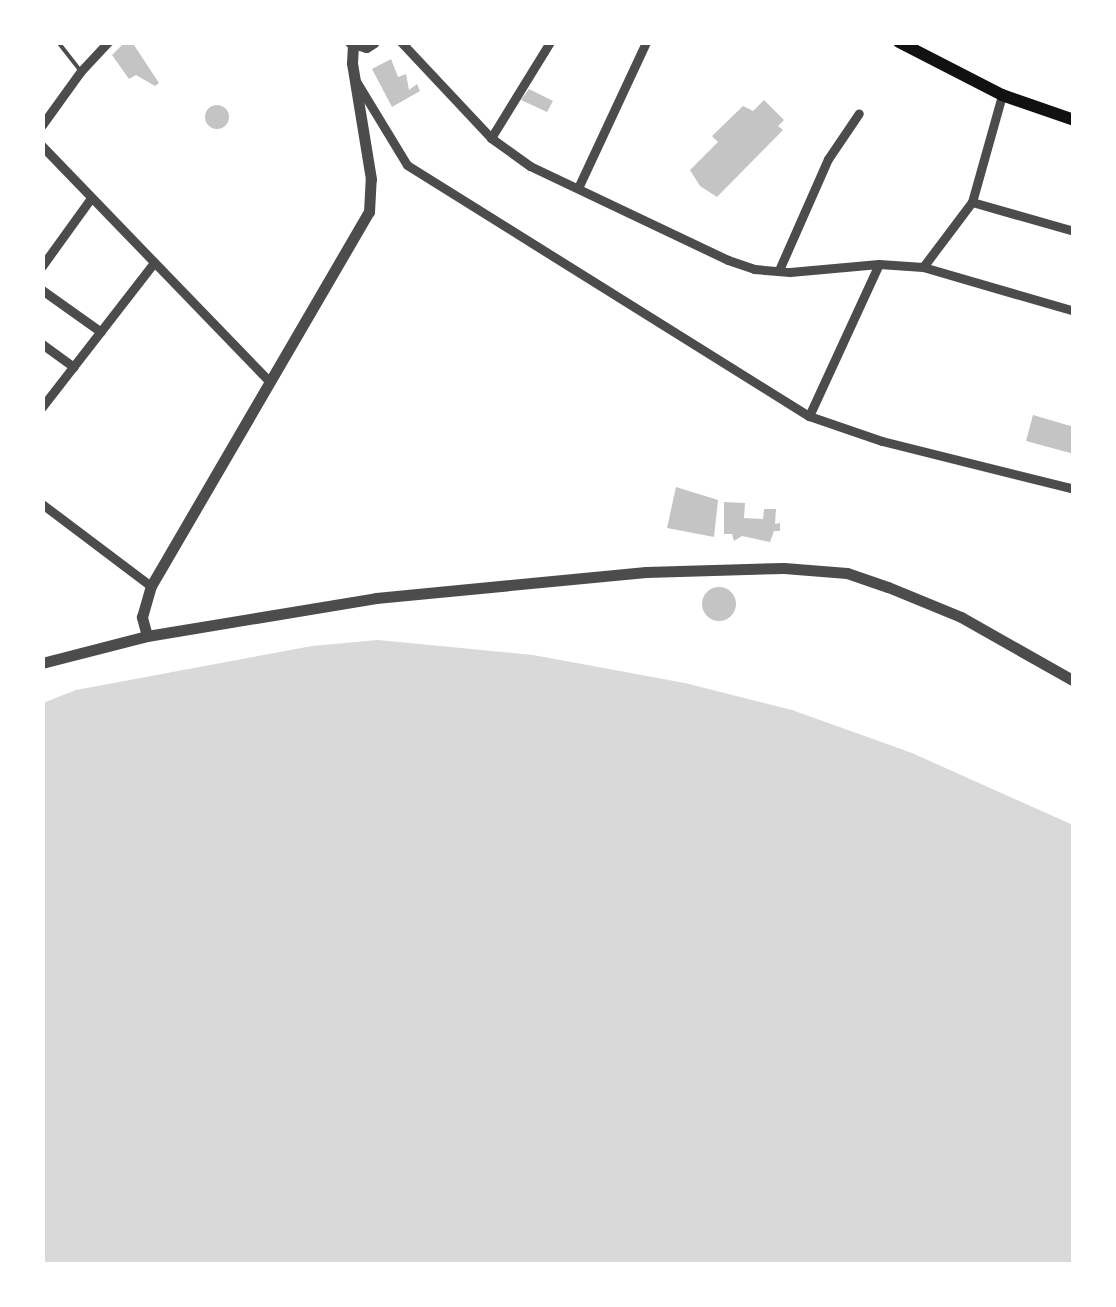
<!DOCTYPE html>
<html>
<head>
<meta charset="utf-8">
<style>
	body { margin:0 }
	#map { position:relative; width:1116px; height:1307px; overflow:hidden; background:#fff; font-family:"Space Grotesk",sans-serif }
	div>[style] { position:absolute }
	[style*='--x'] { left:calc(var(--x)*1px); top:calc(var(--y)*1px); width:calc(var(--w)*1px); rotate:calc(var(--a)*1deg) }
	.water>* { inset:0; background:#d9d9d9 }
	.building>* { inset:0; background:#c4c4c4 }
	.round { border-radius:50% }
	.service>* { height:4px; margin:-2px; padding:0 2px; transform-origin:2px; border-radius:2px; background:#4c4c4c }
	.minor>* { height:9px; margin:-4.5px; padding:0 4.5px; transform-origin:4.5px; border-radius:4.5px; background:#4c4c4c }
	.tertiary>* { height:11px; margin:-5.5px; padding:0 5.5px; transform-origin:5.5px; border-radius:5.5px; background:#4c4c4c }
	.secondary>* { height:12px; margin:-6px; padding:0 6px; transform-origin:6px; border-radius:6px; background:#111 }
	span { translate:-50% -50%; white-space:nowrap; text-align:center; line-height:1.15; -webkit-text-stroke:9px #fff; paint-order:stroke }
	.frame { position:absolute; inset:0; border:45px solid #fff; pointer-events:none }
</style>
</head>
<body>
<div id="map">
	<div class="water">
		<div style="clip-path:polygon(378px 640px,533px 655px,685px 683px,792px 710px,912px 753px,1073px 825px,1073px 1264px,43px 1264px,43px 703px,76px 690px,312px 646px)"></div>
	</div>
	<div class="building">
		<div style="clip-path:polygon(125px 42px,132px 42px,159px 83px,155px 86px,136px 75px,129px 79px,112px 55px)"></div>
		<div style="clip-path:polygon(391px 59px,398px 77px,406px 74px,409px 90px,417px 84px,420px 91px,392px 107px,372px 69px)"></div>
		<div style="clip-path:polygon(529px 89px,553px 101px,547px 112px,521px 100px)"></div>
		<div style="clip-path:polygon(764px 100px,784px 120px,778px 126px,783px 130px,717px 197px,700px 186px,690px 170px,718px 142px,712px 136px,743px 106px,753px 111px)"></div>
		<div class="round" style="left:205px;top:105px;width:24px;height:24px"></div>
		<div style="clip-path:polygon(1033px 415px,1074px 427px,1074px 454px,1026px 441px)"></div>
		<div style="clip-path:polygon(676px 487px,718px 500px,714px 537px,667px 528px)"></div>
		<div style="clip-path:polygon(724px 502px,745px 503px,744px 518px,763px 519px,764px 509px,776px 509px,775px 524px,780px 523px,780px 531px,774px 531px,770px 542px,742px 536px,734px 541px,732px 534px,724px 534px)"></div>
		<div class="round" style="left:702px;top:587px;width:34px;height:34px"></div>
	</div>
	<div class="service">
		<div style="--x:58;--y:42;--w:36;--a:52"></div>
	</div>
	<div class="minor">
		<div style="--x:401;--y:42;--w:132;--a:46.8"></div>
		<div style="--x:491;--y:138;--w:48;--a:35.7"></div>
		<div style="--x:530;--y:166;--w:219;--a:25.4"></div>
		<div style="--x:728;--y:260;--w:28;--a:19"></div>
		<div style="--x:754;--y:269;--w:36;--a:5"></div>
		<div style="--x:790;--y:272;--w:89;--a:-5.1"></div>
		<div style="--x:879;--y:264;--w:44;--a:3.9"></div>
		<div style="--x:923;--y:267;--w:157;--a:16.2"></div>
		<div style="--x:356;--y:81;--w:98;--a:58.7"></div>
		<div style="--x:407;--y:165;--w:474;--a:32"></div>
		<div style="--x:809;--y:416;--w:77;--a:18.9"></div>
		<div style="--x:882;--y:441;--w:198;--a:14"></div>
		<div style="--x:42;--y:125;--w:67;--a:-54.2"></div>
		<div style="--x:81;--y:71;--w:40;--a:-47"></div>
		<div style="--x:491;--y:138;--w:113;--a:-58.4"></div>
		<div style="--x:42;--y:146;--w:328;--a:46"></div>
		<div style="--x:578;--y:188;--w:161;--a:-65"></div>
		<div style="--x:972;--y:202;--w:106;--a:15.9"></div>
		<div style="--x:42;--y:266;--w:84;--a:-54.2"></div>
		<div style="--x:923;--y:267;--w:81;--a:-53"></div>
		<div style="--x:972;--y:202;--w:111;--a:-74.3"></div>
		<div style="--x:779;--y:270;--w:121;--a:-66.2"></div>
		<div style="--x:828;--y:159;--w:55;--a:-56"></div>
		<div style="--x:42;--y:290;--w:72;--a:35.4"></div>
		<div style="--x:42;--y:344;--w:39;--a:36"></div>
		<div style="--x:42;--y:407;--w:181;--a:-52.2"></div>
		<div style="--x:809;--y:416;--w:167;--a:-65.3"></div>
		<div style="--x:42;--y:504;--w:136;--a:37"></div>
	</div>
	<div class="tertiary">
		<div style="--x:350;--y:42;--w:17;--a:17"></div>
		<div style="--x:366;--y:47;--w:9;--a:-32"></div>
		<div style="--x:147;--y:636;--w:20;--a:-105"></div>
		<div style="--x:142;--y:617;--w:32;--a:-74"></div>
		<div style="--x:151;--y:586;--w:433;--a:-59.8"></div>
		<div style="--x:369;--y:212;--w:33;--a:-87"></div>
		<div style="--x:371;--y:179;--w:118;--a:-99.3"></div>
		<div style="--x:352;--y:63;--w:17;--a:-87"></div>
		<div style="--x:42;--y:663;--w:108;--a:-14.4"></div>
		<div style="--x:147;--y:636;--w:232;--a:-9.4"></div>
		<div style="--x:376;--y:598;--w:271;--a:-5.5"></div>
		<div style="--x:646;--y:572;--w:138;--a:-1.7"></div>
		<div style="--x:784;--y:568;--w:63;--a:4.5"></div>
		<div style="--x:847;--y:573;--w:43;--a:18.9"></div>
		<div style="--x:888;--y:587;--w:79;--a:22.3"></div>
		<div style="--x:961;--y:617;--w:130;--a:29.5"></div>
	</div>
	<div class="secondary">
		<div style="--x:899;--y:42;--w:116;--a:27.2"></div>
		<div style="--x:1002;--y:95;--w:76;--a:19.1"></div>
	</div>
	<div class="frame"></div>
</div>
</body>
</html>
